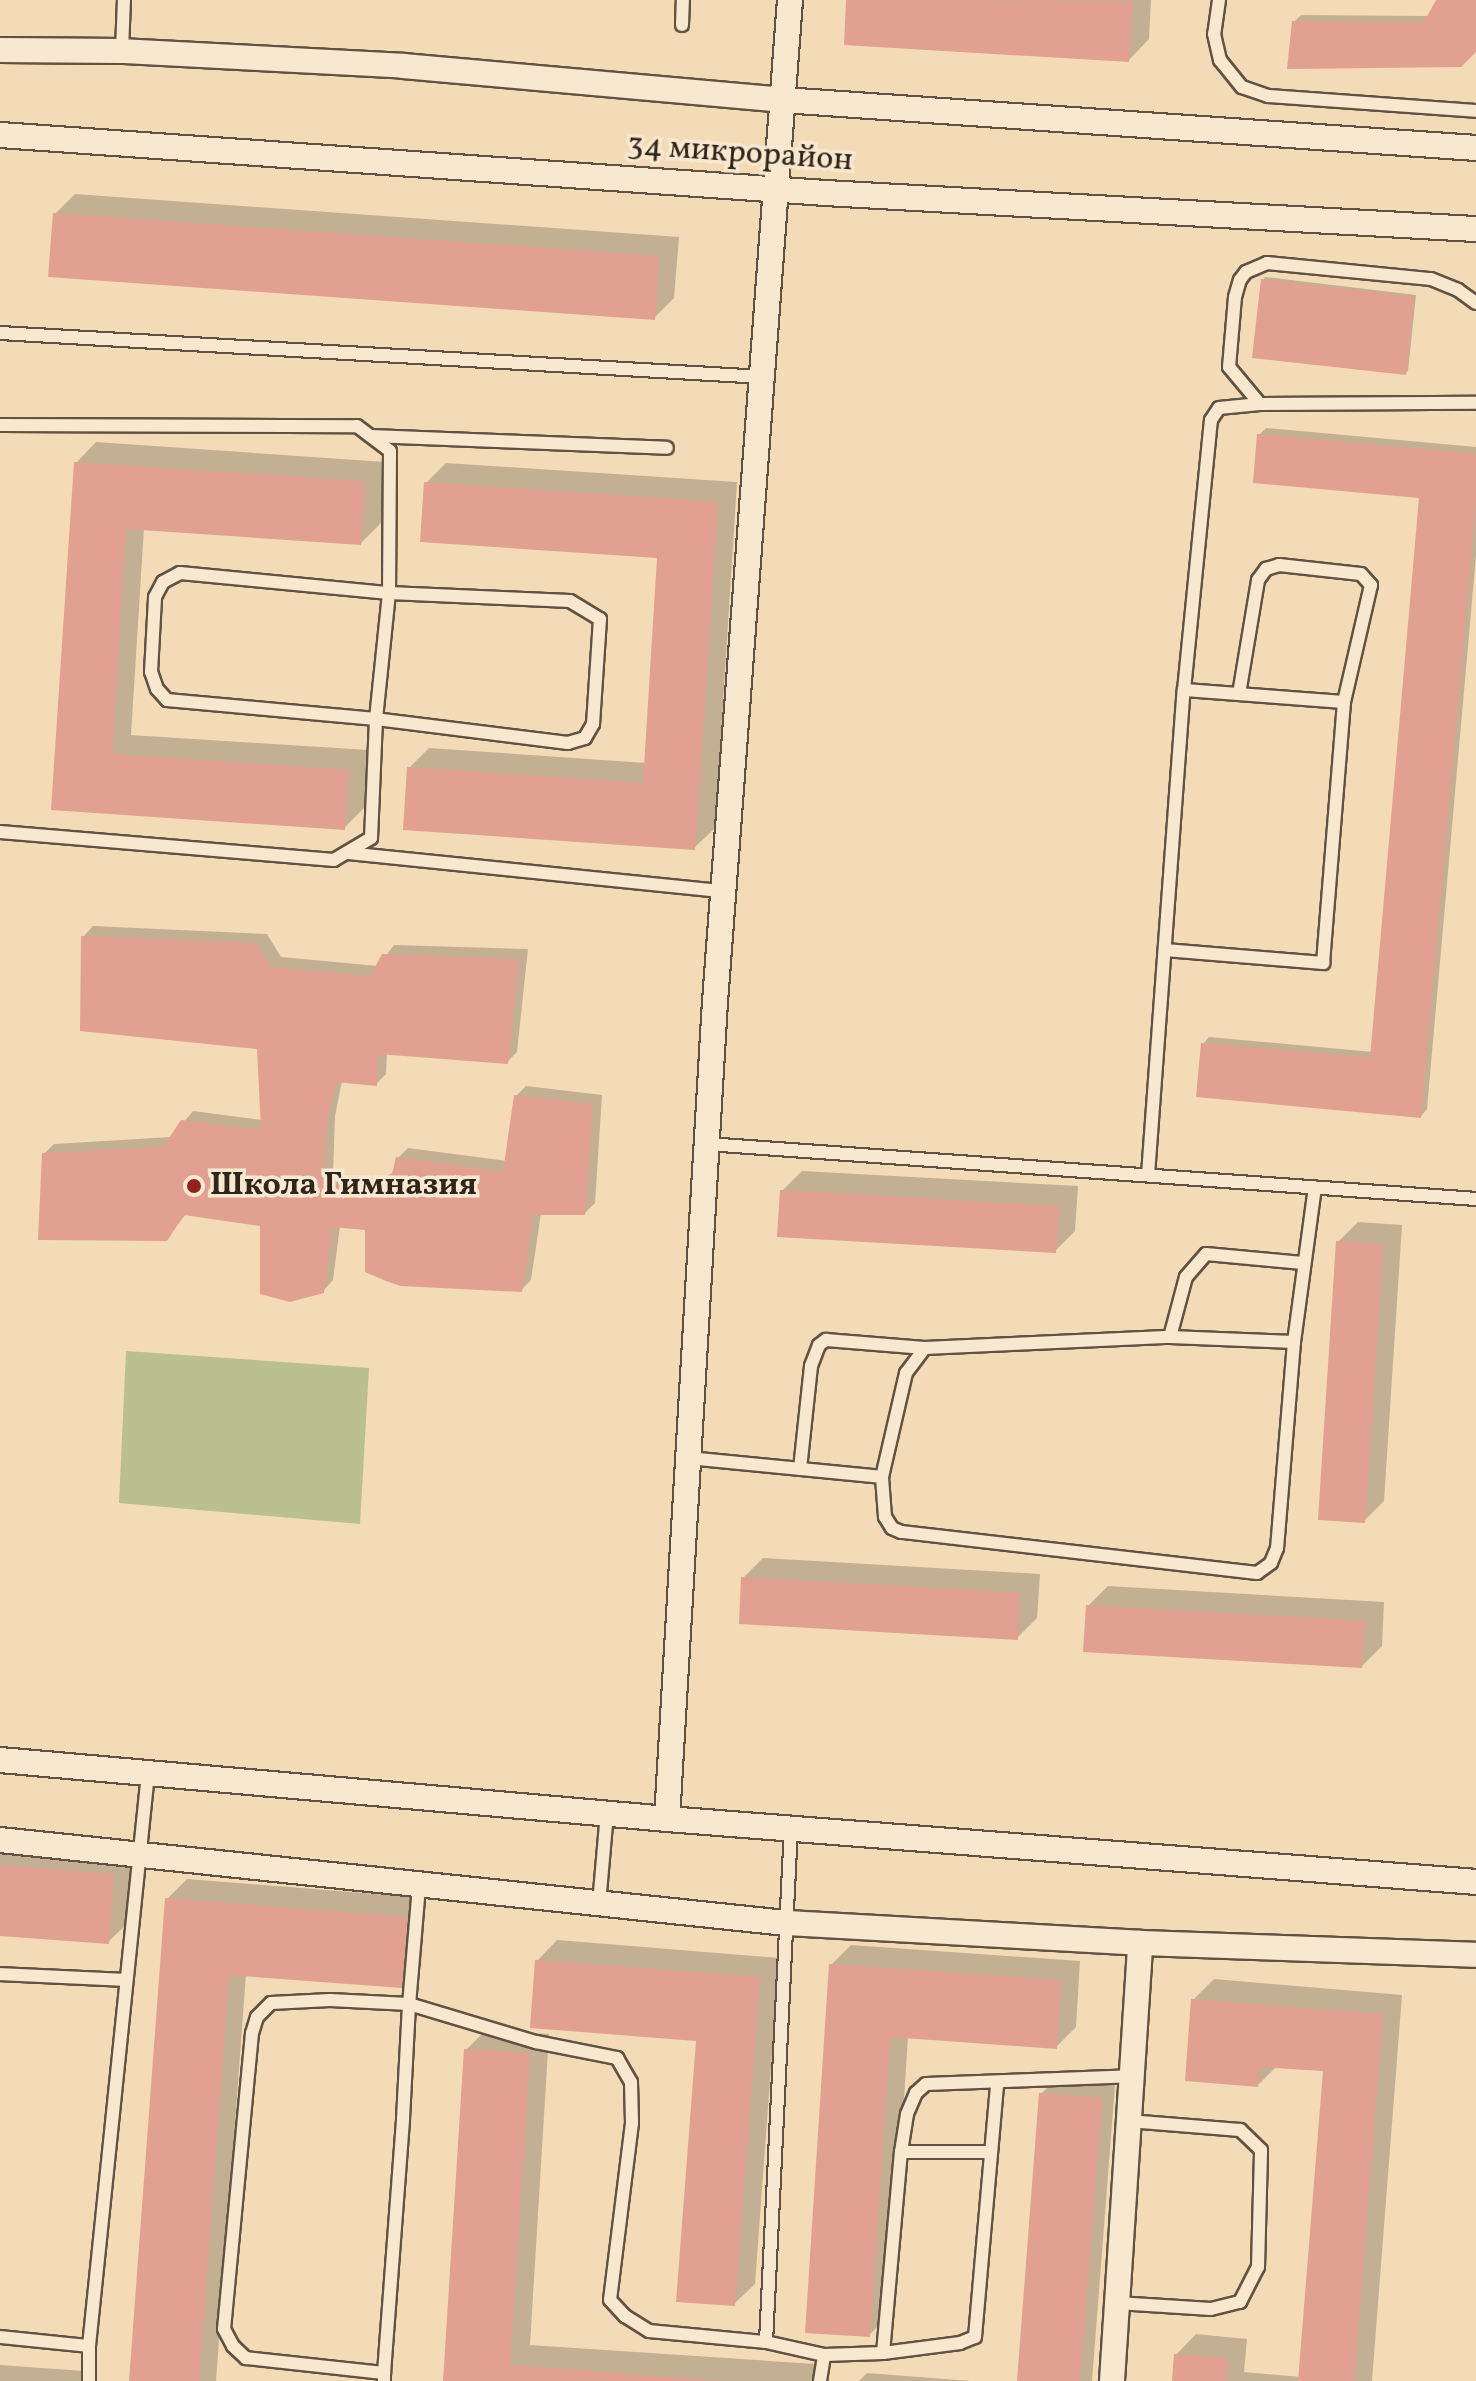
<!DOCTYPE html>
<html>
<head>
<meta charset="utf-8">
<style>
	body { margin:0 }
	#map { position:relative; width:1476px; height:2381px; overflow:hidden; background:#f4dbb7; font-family:Vollkorn,serif }
	div>[style] { position:absolute }
	[style*='--x'] { left:calc(var(--x)*1px); top:calc(var(--y)*1px); width:calc(var(--w)*1px); rotate:calc(var(--a)*1deg) }
	.green>* { inset:0; background:#bac08f }
	.shadow>* { inset:0; background:#0003 }
	.building>* { inset:0; background:#e1a090 }
	.roads { filter:drop-shadow(2px 0 #615241) drop-shadow(-2px 0 #615241) drop-shadow(0 2px #615241) drop-shadow(0 -2px #615241) }
	.lane>* { height:12px; margin:-6px; padding:0 6px; transform-origin:6px; border-radius:6px; background:#f8e8d0 }
	.street>* { height:24px; margin:-12px; padding:0 12px; transform-origin:12px; border-radius:12px; background:#f8e8d0 }
	.dots>* { width:22px; height:22px; translate:-50% -50%; box-sizing:border-box; border:4px solid #f8e8d0; border-radius:50% }
	span { translate:-50% -50%; white-space:nowrap; text-align:center; line-height:1.15; -webkit-text-stroke:7px #f8e8d0; paint-order:stroke }
	.street-label { font-size:32px; color:#30251a }
	.poi-label { font-size:32px; color:#30251a; font-weight:700 }
	.left { translate:0 -50%; text-align:left }
</style>
</head>
<body>
<div id="map">
	<div class="green">
		<div style="clip-path:polygon(126px 1351px,369px 1368px,360px 1524px,119px 1503px)"></div>
	</div>
	<div class="shadow">
		<div style="clip-path:polygon(849px 0,1151px 0,1149px 39px,1129px 60px,846px 43px)"></div>
		<div style="clip-path:polygon(1438px 0,1476px 0,1476px 49px,1294px 22px,1301px 15px,1429px 16px)"></div>
		<div style="clip-path:polygon(75px 194px,679px 237px,674px 298px,654px 318px,55px 214px)"></div>
		<div style="clip-path:polygon(1265px 277px,1416px 295px,1408px 371px,1405px 373px,1263px 280px)"></div>
		<div style="clip-path:polygon(1266px 428px,1476px 447px,1476px 556px,1427px 1109px,1421px 1116px,1203px 1044px,1209px 1037px,1373px 1052px,1421px 497px,1259px 435px)"></div>
		<div style="clip-path:polygon(96px 442px,385px 462px,381px 523px,361px 543px,144px 528px,131px 735px,368px 750px,364px 808px,344px 828px,53px 808px,76px 463px)"></div>
		<div style="clip-path:polygon(446px 463px,737px 482px,715px 828px,694px 848px,409px 768px,429px 748px,646px 763px,659px 556px,426px 483px)"></div>
		<div style="clip-path:polygon(93px 926px,267px 934px,281px 957px,378px 966px,394px 945px,528px 949px,517px 1052px,507px 1062px,387px 1053px,386px 1074px,376px 1084px,342px 1081px,335px 1116px,333px 1175px,381px 1179px,394px 1172px,398px 1158px,408px 1148px,507px 1161px,516px 1096px,526px 1086px,602px 1095px,595px 1203px,585px 1213px,541px 1213px,531px 1280px,521px 1290px,368px 1229px,340px 1226px,333px 1280px,323px 1291px,262px 1224px,186px 1214px,166px 1239px,44px 1154px,54px 1144px,171px 1137px,193px 1111px,262px 1120px,259px 1047px,83px 937px)"></div>
		<div style="clip-path:polygon(802px 1171px,1078px 1186px,1075px 1231px,1055px 1251px,782px 1191px)"></div>
		<div style="clip-path:polygon(1358px 1222px,1402px 1225px,1384px 1501px,1364px 1521px,1338px 1242px)"></div>
		<div style="clip-path:polygon(763px 1558px,1040px 1574px,1037px 1618px,1017px 1638px,743px 1578px)"></div>
		<div style="clip-path:polygon(1108px 1586px,1384px 1602px,1382px 1646px,1362px 1666px,1088px 1606px)"></div>
		<div style="clip-path:polygon(0 1844px,133px 1854px,129px 1922px,108px 1942px,0 1934px)"></div>
		<div style="clip-path:polygon(187px 1879px,426px 1898px,421px 1966px,401px 1986px,246px 1974px,216px 2381px,131px 2381px,167px 1899px)"></div>
		<div style="clip-path:polygon(557px 1940px,779px 1958px,755px 2284px,734px 2304px,698px 2039px,537px 1961px)"></div>
		<div style="clip-path:polygon(851px 1945px,1080px 1961px,1076px 2027px,1056px 2047px,908px 2037px,890px 2315px,869px 2335px,831px 1965px)"></div>
		<div style="clip-path:polygon(1214px 1979px,1402px 1995px,1372px 2381px,1174px 2381px,1176px 2355px,1196px 2334px,1247px 2339px,1244px 2372px,1301px 2377px,1325px 2070px,1277px 2066px,1258px 2085px,1193px 2000px)"></div>
		<div style="clip-path:polygon(486px 2030px,549px 2034px,530px 2345px,815px 2364px,814px 2381px,445px 2381px,466px 2050px)"></div>
		<div style="clip-path:polygon(1055px 2080px,1115px 2085px,1092px 2381px,1019px 2381px,1041px 2094px)"></div>
		<div style="clip-path:polygon(0 2365px,84px 2371px,83px 2381px,0 2381px)"></div>
		<div style="clip-path:polygon(867px 2373px,971px 2381px,859px 2381px)"></div>
	</div>
	<div class="building">
		<div style="clip-path:polygon(846px 0,1133px 1px,1129px 62px,844px 45px)"></div>
		<div style="clip-path:polygon(1436px 0,1476px 0,1476px 52px,1461px 67px,1287px 69px,1292px 21px,1424px 22px)"></div>
		<div style="clip-path:polygon(53px 213px,659px 256px,655px 320px,48px 277px)"></div>
		<div style="clip-path:polygon(1261px 279px,1414px 297px,1406px 375px,1252px 358px)"></div>
		<div style="clip-path:polygon(1257px 434px,1476px 454px,1476px 499px,1421px 1118px,1196px 1097px,1201px 1043px,1370px 1058px,1419px 498px,1253px 483px)"></div>
		<div style="clip-path:polygon(74px 462px,365px 481px,361px 545px,126px 529px,112px 754px,349px 770px,345px 830px,51px 810px)"></div>
		<div style="clip-path:polygon(424px 482px,718px 502px,695px 850px,403px 830px,407px 767px,643px 783px,657px 558px,420px 542px)"></div>
		<div style="clip-path:polygon(81px 936px,256px 943px,271px 967px,370px 976px,382px 954px,519px 959px,508px 1064px,378px 1054px,377px 1086px,335px 1082px,326px 1128px,324px 1184px,370px 1188px,391px 1178px,396px 1157px,503px 1172px,514px 1095px,593px 1104px,585px 1215px,533px 1215px,522px 1292px,401px 1286px,386px 1281px,365px 1272px,365px 1230px,332px 1227px,324px 1293px,290px 1302px,260px 1294px,260px 1226px,184px 1215px,167px 1241px,38px 1240px,42px 1153px,163px 1147px,181px 1120px,261px 1130px,257px 1049px,80px 1031px)"></div>
		<div style="clip-path:polygon(780px 1190px,1059px 1206px,1056px 1253px,777px 1237px)"></div>
		<div style="clip-path:polygon(1336px 1241px,1383px 1244px,1365px 1523px,1318px 1520px)"></div>
		<div style="clip-path:polygon(741px 1577px,1020px 1593px,1018px 1640px,739px 1624px)"></div>
		<div style="clip-path:polygon(1086px 1605px,1365px 1621px,1362px 1668px,1083px 1652px)"></div>
		<div style="clip-path:polygon(0 1865px,114px 1874px,109px 1944px,0 1936px)"></div>
		<div style="clip-path:polygon(165px 1898px,407px 1917px,402px 1988px,229px 1975px,199px 2381px,129px 2381px)"></div>
		<div style="clip-path:polygon(535px 1960px,760px 1977px,735px 2306px,676px 2302px,696px 2041px,530px 2028px)"></div>
		<div style="clip-path:polygon(829px 1964px,1061px 1980px,1057px 2049px,890px 2037px,870px 2337px,805px 2333px)"></div>
		<div style="clip-path:polygon(1191px 1999px,1383px 2014px,1354px 2381px,1298px 2381px,1323px 2071px,1260px 2067px,1258px 2087px,1185px 2081px)"></div>
		<div style="clip-path:polygon(464px 2049px,530px 2053px,510px 2365px,721px 2381px,443px 2381px)"></div>
		<div style="clip-path:polygon(1039px 2093px,1102px 2098px,1080px 2381px,1017px 2381px)"></div>
		<div style="clip-path:polygon(1174px 2354px,1228px 2358px,1226px 2381px,1172px 2381px)"></div>
	</div>
	<div class="roads">
		<div class="lane">
			<div style="--x:1219;--y:0;--w:34;--a:98"></div>
			<div style="--x:1214;--y:34;--w:27;--a:77"></div>
			<div style="--x:1220;--y:60;--w:35;--a:51"></div>
			<div style="--x:1242;--y:87;--w:28;--a:19"></div>
			<div style="--x:1268;--y:96;--w:209;--a:4.1"></div>
			<div style="--x:682;--y:25;--w:25;--a:-88"></div>
			<div style="--x:122;--y:51;--w:51;--a:-87.8"></div>
			<div style="--x:0;--y:333;--w:765;--a:3.3"></div>
			<div style="--x:1260;--y:404;--w:48;--a:-130"></div>
			<div style="--x:1229;--y:367;--w:70;--a:-85.1"></div>
			<div style="--x:1235;--y:297;--w:18;--a:-74"></div>
			<div style="--x:1240;--y:280;--w:10;--a:-53"></div>
			<div style="--x:1246;--y:272;--w:23;--a:-23"></div>
			<div style="--x:1267;--y:263;--w:165;--a:5.6"></div>
			<div style="--x:1431;--y:279;--w:29;--a:22"></div>
			<div style="--x:1458;--y:290;--w:22;--a:36"></div>
			<div style="--x:0;--y:425;--w:357;--a:0.2"></div>
			<div style="--x:357;--y:426;--w:41;--a:37.1"></div>
			<div style="--x:390;--y:451;--w:142;--a:90.4"></div>
			<div style="--x:389;--y:593;--w:127;--a:95.9"></div>
			<div style="--x:376;--y:719;--w:119;--a:92.4"></div>
			<div style="--x:371;--y:838;--w:43;--a:149.3"></div>
			<div style="--x:334;--y:860;--w:335;--a:-175.2"></div>
			<div style="--x:371;--y:436;--w:296;--a:2.3"></div>
			<div style="--x:180;--y:573;--w:210;--a:5.5"></div>
			<div style="--x:389;--y:593;--w:181;--a:2.5"></div>
			<div style="--x:570;--y:601;--w:35;--a:31"></div>
			<div style="--x:600;--y:619;--w:105;--a:93.8"></div>
			<div style="--x:593;--y:724;--w:16;--a:120"></div>
			<div style="--x:585;--y:738;--w:18;--a:164"></div>
			<div style="--x:568;--y:743;--w:193;--a:-172.9"></div>
			<div style="--x:376;--y:719;--w:210;--a:-174.8"></div>
			<div style="--x:167;--y:700;--w:15;--a:-132"></div>
			<div style="--x:157;--y:689;--w:18;--a:-109"></div>
			<div style="--x:151;--y:672;--w:75;--a:-86.9"></div>
			<div style="--x:155;--y:597;--w:17;--a:-62"></div>
			<div style="--x:163;--y:582;--w:19;--a:-28"></div>
			<div style="--x:1239;--y:694;--w:116;--a:-80.5"></div>
			<div style="--x:1258;--y:580;--w:14;--a:-54"></div>
			<div style="--x:1266;--y:569;--w:14;--a:-17"></div>
			<div style="--x:1279;--y:565;--w:82;--a:6.3"></div>
			<div style="--x:1361;--y:574;--w:15;--a:48"></div>
			<div style="--x:1371;--y:585;--w:120;--a:103"></div>
			<div style="--x:347;--y:853;--w:379;--a:5.8"></div>
			<div style="--x:1165;--y:950;--w:159;--a:4.7"></div>
			<div style="--x:1323;--y:963;--w:262;--a:-85.4"></div>
			<div style="--x:1344;--y:702;--w:160;--a:-175.7"></div>
			<div style="--x:707;--y:1144;--w:771;--a:4.09"></div>
			<div style="--x:1148;--y:1175;--w:486;--a:-85.8"></div>
			<div style="--x:1184;--y:690;--w:271;--a:-84.3"></div>
			<div style="--x:1211;--y:420;--w:14;--a:-56"></div>
			<div style="--x:1219;--y:408;--w:41;--a:-5.6"></div>
			<div style="--x:1260;--y:404;--w:216;--a:-0.3"></div>
			<div style="--x:1170;--y:1337;--w:124;--a:2.3"></div>
			<div style="--x:1294;--y:1342;--w:207;--a:94.7"></div>
			<div style="--x:1277;--y:1548;--w:16;--a:112"></div>
			<div style="--x:1271;--y:1563;--w:17;--a:144"></div>
			<div style="--x:1257;--y:1573;--w:358;--a:-173.4"></div>
			<div style="--x:901;--y:1532;--w:10;--a:-156"></div>
			<div style="--x:892;--y:1528;--w:13;--a:-122"></div>
			<div style="--x:885;--y:1517;--w:40;--a:-94.3"></div>
			<div style="--x:882;--y:1477;--w:107;--a:-77"></div>
			<div style="--x:906;--y:1373;--w:31;--a:-53"></div>
			<div style="--x:925;--y:1348;--w:245;--a:-2.6"></div>
			<div style="--x:1170;--y:1337;--w:62;--a:-75.1"></div>
			<div style="--x:1186;--y:1277;--w:30;--a:-49"></div>
			<div style="--x:1206;--y:1254;--w:97;--a:5.3"></div>
			<div style="--x:1294;--y:1342;--w:156;--a:-82.3"></div>
			<div style="--x:689;--y:1458;--w:194;--a:5.6"></div>
			<div style="--x:800;--y:1469;--w:104;--a:-83.9"></div>
			<div style="--x:811;--y:1366;--w:22;--a:-69"></div>
			<div style="--x:819;--y:1345;--w:9;--a:-36"></div>
			<div style="--x:826;--y:1340;--w:99;--a:4.6"></div>
			<div style="--x:419;--y:1886;--w:118;--a:94.8"></div>
			<div style="--x:409;--y:2004;--w:133;--a:16.7"></div>
			<div style="--x:536;--y:2042;--w:83;--a:11.2"></div>
			<div style="--x:617;--y:2058;--w:28;--a:60"></div>
			<div style="--x:631;--y:2082;--w:41;--a:88.6"></div>
			<div style="--x:632;--y:2123;--w:178;--a:97.1"></div>
			<div style="--x:610;--y:2300;--w:22;--a:47"></div>
			<div style="--x:625;--y:2316;--w:28;--a:32"></div>
			<div style="--x:649;--y:2331;--w:118;--a:5.4"></div>
			<div style="--x:766;--y:2342;--w:59;--a:12.6"></div>
			<div style="--x:824;--y:2355;--w:59;--a:-1.9"></div>
			<div style="--x:883;--y:2353;--w:78;--a:-7.4"></div>
			<div style="--x:960;--y:2343;--w:16;--a:-22"></div>
			<div style="--x:975;--y:2337;--w:255;--a:-85"></div>
			<div style="--x:599;--y:1904;--w:91;--a:-85"></div>
			<div style="--x:0;--y:1974;--w:126;--a:2.7"></div>
			<div style="--x:901;--y:2152;--w:90;--a:0"></div>
			<div style="--x:1117;--y:2303;--w:94;--a:3.7"></div>
			<div style="--x:1211;--y:2309;--w:30;--a:-14"></div>
			<div style="--x:1240;--y:2302;--w:39;--a:-63"></div>
			<div style="--x:1258;--y:2267;--w:117;--a:-88.5"></div>
			<div style="--x:1261;--y:2150;--w:29;--a:-136"></div>
			<div style="--x:1240;--y:2130;--w:112;--a:-175.4"></div>
			<div style="--x:0;--y:2337;--w:89;--a:5.8"></div>
			<div style="--x:89;--y:2346;--w:576;--a:-84.12"></div>
			<div style="--x:766;--y:2342;--w:515;--a:-87.22"></div>
			<div style="--x:883;--y:2353;--w:202;--a:-84.9"></div>
			<div style="--x:901;--y:2152;--w:38;--a:-81"></div>
			<div style="--x:907;--y:2114;--w:23;--a:-67"></div>
			<div style="--x:916;--y:2093;--w:13;--a:-42"></div>
			<div style="--x:926;--y:2084;--w:205;--a:-2.2"></div>
			<div style="--x:89;--y:2381;--w:35;--a:-90"></div>
			<div style="--x:384;--y:2381;--w:8;--a:-90"></div>
			<div style="--x:384;--y:2373;--w:255;--a:-85.7"></div>
			<div style="--x:403;--y:2119;--w:115;--a:-87"></div>
			<div style="--x:409;--y:2004;--w:79;--a:-177.1"></div>
			<div style="--x:330;--y:2000;--w:59;--a:177.1"></div>
			<div style="--x:271;--y:2003;--w:20;--a:135"></div>
			<div style="--x:257;--y:2017;--w:17;--a:107"></div>
			<div style="--x:252;--y:2033;--w:297;--a:95.4"></div>
			<div style="--x:224;--y:2329;--w:19;--a:62"></div>
			<div style="--x:233;--y:2346;--w:18;--a:43"></div>
			<div style="--x:246;--y:2358;--w:139;--a:6.2"></div>
			<div style="--x:820;--y:2381;--w:26;--a:-81"></div>
		</div>
		<div class="street">
			<div style="--x:0;--y:50;--w:122;--a:0.5"></div>
			<div style="--x:122;--y:51;--w:282;--a:3"></div>
			<div style="--x:404;--y:66;--w:381;--a:5.1"></div>
			<div style="--x:783;--y:100;--w:695;--a:3.96"></div>
			<div style="--x:0;--y:135;--w:827;--a:4.02"></div>
			<div style="--x:825;--y:193;--w:652;--a:3.17"></div>
			<div style="--x:0;--y:1760;--w:670;--a:5.05"></div>
			<div style="--x:667;--y:1819;--w:811;--a:4.45"></div>
			<div style="--x:667;--y:1819;--w:818;--a:-86.64"></div>
			<div style="--x:715;--y:1002;--w:1005;--a:-85.72"></div>
			<div style="--x:0;--y:1840;--w:790;--a:6.03"></div>
			<div style="--x:786;--y:1923;--w:355;--a:3.2"></div>
			<div style="--x:1140;--y:1943;--w:336;--a:2"></div>
			<div style="--x:1112;--y:2381;--w:439;--a:-86.3"></div>
		</div>
	</div>
	<div class="dots">
		<div style="left:194px;top:1186px;background:#8f2418"></div>
	</div>
	<div class="street-label">
		<span style="left:740px;top:154px;rotate:4deg">34 микрорайон</span>
	</div>
	<div class="poi-label">
		<span class="left" style="left:210px;top:1186px">Школа Гимназия</span>
	</div>
</div>
</body>
</html>
